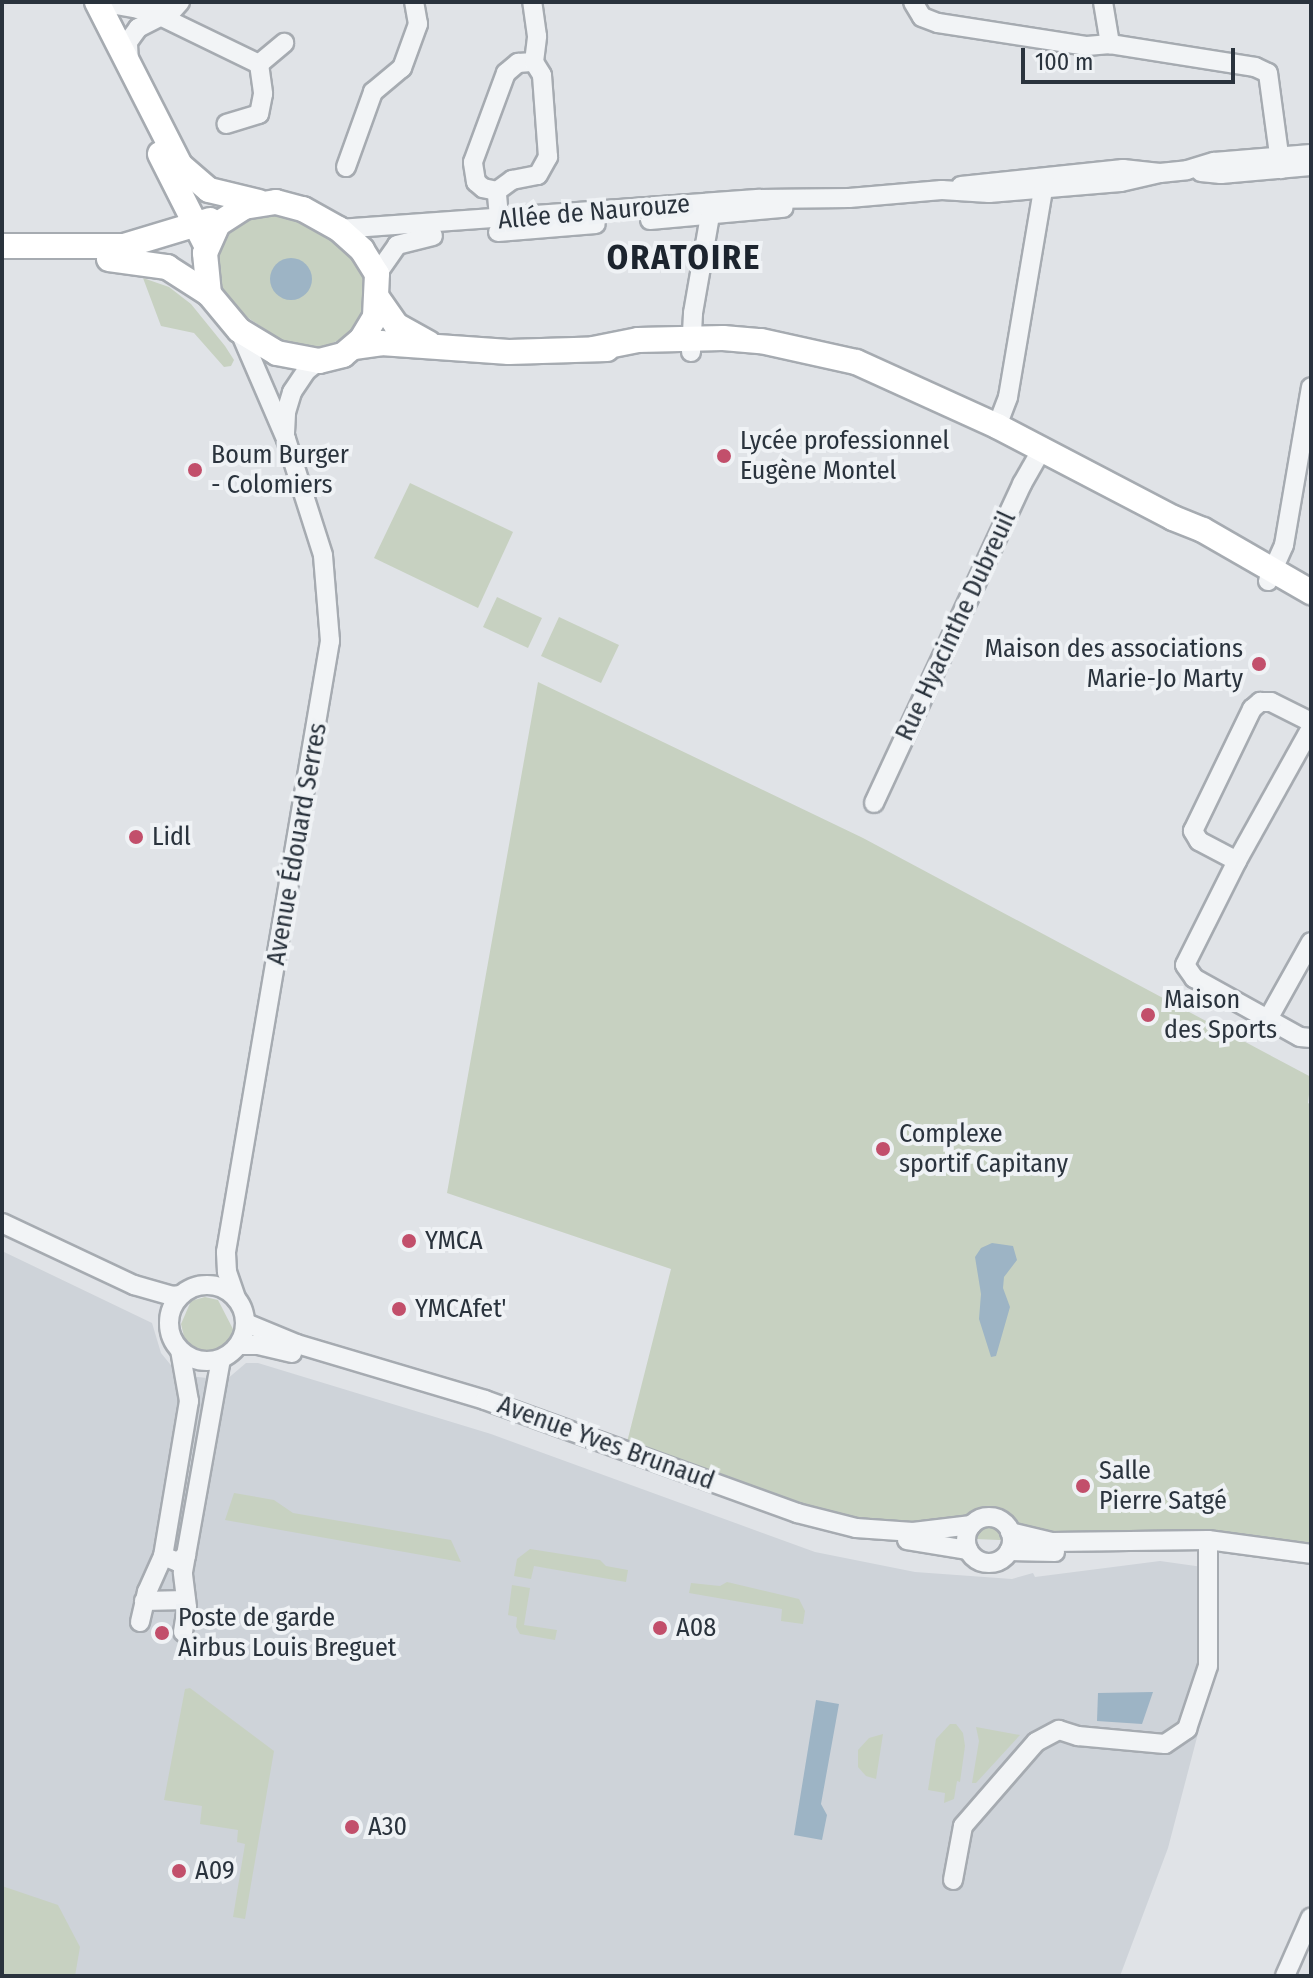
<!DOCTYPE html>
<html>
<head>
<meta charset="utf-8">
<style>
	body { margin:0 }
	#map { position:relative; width:1313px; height:1978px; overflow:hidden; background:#e0e3e7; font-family:"Fira Sans Condensed",sans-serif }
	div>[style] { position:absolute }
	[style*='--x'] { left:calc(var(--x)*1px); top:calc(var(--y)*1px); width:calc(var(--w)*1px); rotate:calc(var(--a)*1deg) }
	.built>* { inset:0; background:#ced3d9 }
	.green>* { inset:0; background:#c7d1c1 }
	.water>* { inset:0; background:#9db4c5 }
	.round { border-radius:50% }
	.roads { filter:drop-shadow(2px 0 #a6abb1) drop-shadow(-2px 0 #a6abb1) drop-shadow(0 2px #a6abb1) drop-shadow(0 -2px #a6abb1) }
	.minor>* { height:18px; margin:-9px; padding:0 9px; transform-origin:9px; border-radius:9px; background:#f2f4f6 }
	.minor>.ring { margin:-9px; padding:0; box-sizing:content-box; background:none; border:18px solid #f2f4f6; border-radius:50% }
	.major>* { height:24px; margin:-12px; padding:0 12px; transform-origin:12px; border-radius:12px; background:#fff }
	.dots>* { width:22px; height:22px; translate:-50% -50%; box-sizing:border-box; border:4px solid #eff2f5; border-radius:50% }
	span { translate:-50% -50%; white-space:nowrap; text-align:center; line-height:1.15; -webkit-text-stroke:8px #eff2f5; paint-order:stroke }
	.street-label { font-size:26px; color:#2a333d }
	.poi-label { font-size:26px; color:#2a333d }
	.left { translate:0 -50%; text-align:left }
	.right { translate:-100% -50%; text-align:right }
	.district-label { font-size:34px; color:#1c242e; font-weight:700; letter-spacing:2px }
	.frame { position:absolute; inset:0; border:4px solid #2a333d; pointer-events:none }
	.scale { position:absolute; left:1021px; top:48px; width:214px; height:36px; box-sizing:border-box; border:4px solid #2a333d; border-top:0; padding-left:10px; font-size:24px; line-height:28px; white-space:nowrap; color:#2a333d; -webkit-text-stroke:6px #eff2f5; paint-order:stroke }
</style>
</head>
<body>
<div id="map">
	<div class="built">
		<div style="clip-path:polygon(2px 1251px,152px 1323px,161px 1353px,179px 1375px,226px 1380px,246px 1363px,258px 1363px,491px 1434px,815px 1552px,915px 1572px,1012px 1579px,1033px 1573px,1035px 1577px,1160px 1561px,1210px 1568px,1217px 1661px,1168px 1848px,1120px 1976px,2px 1976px)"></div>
	</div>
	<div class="green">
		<div style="clip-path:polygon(253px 213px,296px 215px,348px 249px,362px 270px,367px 287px,365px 310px,357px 325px,343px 338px,320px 349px,285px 343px,231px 306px,221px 292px,216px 257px,231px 227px)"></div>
		<div style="clip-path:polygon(143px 278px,169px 287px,191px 304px,225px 346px,234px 360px,231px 366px,224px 367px,194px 333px,161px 326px)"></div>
		<div style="clip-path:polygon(410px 483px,513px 532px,478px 608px,374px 558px)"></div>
		<div style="clip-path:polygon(497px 597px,542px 618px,528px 648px,483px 627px)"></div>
		<div style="clip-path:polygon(559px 617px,619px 645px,601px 683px,541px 656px)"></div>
		<div style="clip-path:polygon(538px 682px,863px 838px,1311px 1077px,1308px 1103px,1311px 1105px,1311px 1553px,901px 1536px,624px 1454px,671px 1269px,447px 1193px)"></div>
		<div style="clip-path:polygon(205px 1297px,218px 1300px,235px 1333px,225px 1350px,204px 1356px,187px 1349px,181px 1324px,191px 1301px)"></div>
		<div style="clip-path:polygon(234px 1493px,274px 1500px,293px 1513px,451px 1540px,461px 1562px,225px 1520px)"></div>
		<div style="clip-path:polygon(530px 1549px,600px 1560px,606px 1566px,628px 1570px,626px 1582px,534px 1566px,531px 1579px,514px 1576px,517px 1559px)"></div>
		<div style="clip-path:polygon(727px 1582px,799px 1599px,805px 1611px,803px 1624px,781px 1621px,782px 1609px,689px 1593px,691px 1583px,720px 1586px)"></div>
		<div style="clip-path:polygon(512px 1585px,530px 1588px,524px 1625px,557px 1630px,555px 1640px,520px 1634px,516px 1627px,517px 1617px,508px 1615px)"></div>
		<div style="clip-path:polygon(190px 1688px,274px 1751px,245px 1919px,233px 1917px,245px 1844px,237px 1842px,238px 1830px,200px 1824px,202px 1806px,164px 1800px,185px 1689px)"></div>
		<div style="clip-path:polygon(950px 1724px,956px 1724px,963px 1733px,965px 1746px,960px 1782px,957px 1781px,954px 1799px,944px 1803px,945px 1793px,928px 1790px,936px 1739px)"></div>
		<div style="clip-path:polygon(976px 1727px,1020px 1735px,976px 1783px,972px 1783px,979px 1741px)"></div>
		<div style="clip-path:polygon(883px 1734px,876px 1779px,866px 1776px,858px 1767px,858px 1750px,869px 1738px)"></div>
		<div style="clip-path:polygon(2px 1886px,58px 1905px,80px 1947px,75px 1976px,2px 1974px)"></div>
	</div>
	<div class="water">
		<div class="round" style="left:270px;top:258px;width:42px;height:42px"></div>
		<div style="clip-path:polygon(992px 1243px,1013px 1246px,1017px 1260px,1004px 1277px,1003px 1288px,1010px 1307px,996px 1356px,991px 1357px,979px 1319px,981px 1294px,975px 1257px,981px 1248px)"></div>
		<div style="clip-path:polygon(1153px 1692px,1142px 1724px,1097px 1721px,1098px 1693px)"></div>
		<div style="clip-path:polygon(816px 1700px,839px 1704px,821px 1804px,827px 1815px,822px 1840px,794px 1835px)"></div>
	</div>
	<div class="roads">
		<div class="minor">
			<div style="--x:99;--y:2;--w:40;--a:10"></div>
			<div style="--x:138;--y:9;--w:21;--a:-19"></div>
			<div style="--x:913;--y:2;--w:17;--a:59"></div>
			<div style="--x:922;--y:17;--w:17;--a:21"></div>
			<div style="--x:938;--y:23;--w:151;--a:8.8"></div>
			<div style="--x:1087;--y:46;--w:23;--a:-5"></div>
			<div style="--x:1103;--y:2;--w:43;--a:80.5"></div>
			<div style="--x:1110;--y:44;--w:147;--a:9"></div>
			<div style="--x:1255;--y:67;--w:14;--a:25"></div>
			<div style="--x:1268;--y:73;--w:97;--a:82.3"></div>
			<div style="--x:153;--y:5;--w:15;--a:53"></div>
			<div style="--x:162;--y:17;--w:108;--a:25.9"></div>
			<div style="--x:259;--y:64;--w:30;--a:82"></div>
			<div style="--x:263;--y:94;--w:20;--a:101"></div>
			<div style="--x:259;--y:114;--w:34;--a:163"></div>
			<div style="--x:129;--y:63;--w:21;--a:-93"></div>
			<div style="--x:128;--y:42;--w:17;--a:-54"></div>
			<div style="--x:138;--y:28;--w:38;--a:-27"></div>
			<div style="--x:172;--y:11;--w:12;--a:-48"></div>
			<div style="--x:259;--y:64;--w:33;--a:-40"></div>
			<div style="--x:346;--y:167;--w:80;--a:-70.2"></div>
			<div style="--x:373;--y:92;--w:38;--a:-40"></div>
			<div style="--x:402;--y:68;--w:47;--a:-70"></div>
			<div style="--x:418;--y:24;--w:22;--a:-100"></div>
			<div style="--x:1201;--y:172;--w:20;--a:6"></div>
			<div style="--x:1221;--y:174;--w:90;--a:-5.1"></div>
			<div style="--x:961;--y:186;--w:163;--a:-6"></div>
			<div style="--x:1123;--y:169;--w:37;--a:6"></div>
			<div style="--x:1160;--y:173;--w:27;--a:-6"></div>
			<div style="--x:1187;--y:170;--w:28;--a:-17"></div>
			<div style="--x:1214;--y:162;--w:97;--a:-4.7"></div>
			<div style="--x:497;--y:191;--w:14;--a:-168"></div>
			<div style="--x:483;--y:188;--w:9;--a:-139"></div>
			<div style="--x:476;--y:182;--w:20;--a:-99"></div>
			<div style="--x:473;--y:162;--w:95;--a:-69.7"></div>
			<div style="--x:506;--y:73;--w:16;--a:-40"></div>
			<div style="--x:518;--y:63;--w:16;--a:-4"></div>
			<div style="--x:650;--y:220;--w:134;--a:-5.2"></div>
			<div style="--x:339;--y:229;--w:422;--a:-4.1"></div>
			<div style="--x:760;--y:199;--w:89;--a:-0.6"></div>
			<div style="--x:849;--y:198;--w:93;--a:-4.9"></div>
			<div style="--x:942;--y:190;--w:47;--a:3.7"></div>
			<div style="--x:989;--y:193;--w:132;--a:-4.8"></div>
			<div style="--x:1121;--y:182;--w:40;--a:-13"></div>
			<div style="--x:500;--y:229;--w:38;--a:-95"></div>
			<div style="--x:497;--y:191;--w:19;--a:-36"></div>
			<div style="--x:512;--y:180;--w:26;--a:-11"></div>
			<div style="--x:538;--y:175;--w:21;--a:-61"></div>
			<div style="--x:548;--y:157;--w:82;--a:-94.2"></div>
			<div style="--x:542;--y:75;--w:15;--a:-122"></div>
			<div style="--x:534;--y:62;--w:26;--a:-83"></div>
			<div style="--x:537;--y:36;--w:34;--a:-98"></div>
			<div style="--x:498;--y:232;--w:98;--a:-4.7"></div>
			<div style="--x:377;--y:274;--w:35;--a:-55"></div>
			<div style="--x:397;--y:245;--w:37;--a:-14"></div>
			<div style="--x:691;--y:352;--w:39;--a:-87"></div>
			<div style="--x:693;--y:313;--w:98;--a:-80.1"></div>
			<div style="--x:710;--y:216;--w:10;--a:-53"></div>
			<div style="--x:997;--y:426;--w:31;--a:-69"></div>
			<div style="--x:1008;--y:397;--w:222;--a:-80.4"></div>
			<div style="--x:285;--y:433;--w:21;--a:-87"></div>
			<div style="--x:286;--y:412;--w:21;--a:-73"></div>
			<div style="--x:292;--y:392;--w:25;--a:-56"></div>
			<div style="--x:306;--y:371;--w:16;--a:-38"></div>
			<div style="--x:1268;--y:581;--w:39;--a:-66"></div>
			<div style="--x:1284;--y:545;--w:160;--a:-80.3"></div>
			<div style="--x:1311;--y:728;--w:152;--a:119.1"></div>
			<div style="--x:1237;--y:861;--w:116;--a:116.6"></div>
			<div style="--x:1185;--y:965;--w:16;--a:55"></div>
			<div style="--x:1194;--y:978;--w:121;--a:29.1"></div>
			<div style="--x:1300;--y:1037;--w:11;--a:5"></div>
			<div style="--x:874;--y:803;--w:352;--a:-65.1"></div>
			<div style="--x:1022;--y:484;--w:40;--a:-60.3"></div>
			<div style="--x:1237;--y:861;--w:43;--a:-152.2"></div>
			<div style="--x:1199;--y:841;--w:12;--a:-121"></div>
			<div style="--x:1193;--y:831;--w:136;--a:-64.2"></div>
			<div style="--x:1252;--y:709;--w:11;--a:-41"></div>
			<div style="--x:1260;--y:702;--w:11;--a:0"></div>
			<div style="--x:1271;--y:702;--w:45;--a:26.6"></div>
			<div style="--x:1268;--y:1019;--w:88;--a:-60.8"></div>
			<div style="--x:2;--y:1223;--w:146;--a:25.2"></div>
			<div style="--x:134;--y:1285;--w:40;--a:16"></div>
			<div style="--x:172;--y:1296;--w:9;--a:-6"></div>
			<div class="ring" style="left:169px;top:1285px;width:58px;height:58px"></div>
			<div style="--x:236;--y:1298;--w:28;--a:-109"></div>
			<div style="--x:227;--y:1272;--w:20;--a:-93"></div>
			<div style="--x:226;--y:1252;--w:620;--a:-80.34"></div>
			<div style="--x:330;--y:641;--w:86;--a:-94.7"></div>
			<div style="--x:323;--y:555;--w:122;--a:-107.7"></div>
			<div style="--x:286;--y:439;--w:119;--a:-113.3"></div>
			<div style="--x:246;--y:1323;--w:55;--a:22.4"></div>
			<div style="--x:297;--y:1344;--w:196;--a:16.6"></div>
			<div style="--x:485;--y:1400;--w:332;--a:19.9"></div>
			<div style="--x:797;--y:1513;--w:61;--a:14.3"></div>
			<div style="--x:856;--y:1528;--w:57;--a:4"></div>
			<div style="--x:913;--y:1532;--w:59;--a:-6.8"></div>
			<div style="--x:239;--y:1345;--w:19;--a:0"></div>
			<div style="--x:258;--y:1345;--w:35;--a:13"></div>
			<div style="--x:180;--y:1350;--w:52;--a:80"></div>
			<div style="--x:189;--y:1401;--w:157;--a:99.5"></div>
			<div style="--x:163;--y:1556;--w:16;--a:22"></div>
			<div style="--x:178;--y:1562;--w:11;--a:-41"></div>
			<div class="ring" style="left:966px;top:1517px;width:28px;height:28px"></div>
			<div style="--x:1010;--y:1532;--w:43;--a:13.4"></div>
			<div style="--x:1052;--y:1542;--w:156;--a:-0.7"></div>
			<div style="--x:1208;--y:1540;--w:104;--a:7.7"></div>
			<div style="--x:907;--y:1540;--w:62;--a:9.3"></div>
			<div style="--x:1009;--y:1551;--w:46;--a:1.2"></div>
			<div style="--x:144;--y:1601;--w:42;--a:-1.4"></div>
			<div style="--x:140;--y:1622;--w:31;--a:-77"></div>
			<div style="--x:147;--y:1592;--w:39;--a:-66"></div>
			<div style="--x:183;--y:1632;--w:25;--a:-81"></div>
			<div style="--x:187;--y:1607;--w:35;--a:-97"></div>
			<div style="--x:183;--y:1572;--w:216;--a:-79.9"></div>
			<div style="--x:953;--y:1880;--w:55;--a:-79.5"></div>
			<div style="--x:963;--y:1826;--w:111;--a:-49"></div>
			<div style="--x:1036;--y:1742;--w:26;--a:-28"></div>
			<div style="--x:1059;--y:1730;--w:20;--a:18"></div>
			<div style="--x:1078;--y:1736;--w:87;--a:5.3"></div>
			<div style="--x:1165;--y:1744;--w:27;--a:-34"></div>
			<div style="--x:1187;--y:1729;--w:66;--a:-71.6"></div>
			<div style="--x:1208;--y:1666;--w:126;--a:-90"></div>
			<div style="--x:1285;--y:1976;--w:64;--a:-66.2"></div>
		</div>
		<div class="major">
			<div style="--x:97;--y:2;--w:183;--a:63"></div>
			<div style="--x:180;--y:165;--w:38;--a:41"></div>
			<div style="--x:209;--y:190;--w:51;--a:13.5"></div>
			<div style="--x:160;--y:154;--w:102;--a:63.2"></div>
			<div style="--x:276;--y:202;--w:28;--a:15"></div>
			<div style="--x:303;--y:209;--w:41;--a:29.1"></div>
			<div style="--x:339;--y:229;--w:31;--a:42"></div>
			<div style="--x:362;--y:250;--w:28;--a:58"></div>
			<div style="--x:377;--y:274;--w:43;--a:92.7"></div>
			<div style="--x:375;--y:317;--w:26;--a:121"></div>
			<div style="--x:362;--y:339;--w:25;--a:140"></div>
			<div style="--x:343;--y:355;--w:25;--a:166"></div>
			<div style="--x:319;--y:361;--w:43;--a:-169.2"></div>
			<div style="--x:277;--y:353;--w:44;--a:-148.8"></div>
			<div style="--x:239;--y:330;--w:47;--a:-129.8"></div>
			<div style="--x:209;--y:294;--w:41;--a:-95.6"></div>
			<div style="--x:205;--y:253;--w:32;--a:-66"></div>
			<div style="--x:218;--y:224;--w:31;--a:-33"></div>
			<div style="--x:244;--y:207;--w:32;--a:-9"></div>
			<div style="--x:2;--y:246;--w:122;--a:0"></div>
			<div style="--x:124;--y:246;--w:90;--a:-16.8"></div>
			<div style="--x:109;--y:259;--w:59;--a:7.9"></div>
			<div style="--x:167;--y:267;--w:50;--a:32.7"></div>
			<div style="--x:378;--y:299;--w:32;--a:55"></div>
			<div style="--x:396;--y:325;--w:37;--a:29"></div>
			<div style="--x:354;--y:347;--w:27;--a:-8"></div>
			<div style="--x:381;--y:343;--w:128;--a:4"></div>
			<div style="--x:509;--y:352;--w:98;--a:-1.8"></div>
			<div style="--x:593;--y:349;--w:46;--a:-11.3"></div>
			<div style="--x:638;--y:340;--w:85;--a:-1.3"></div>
			<div style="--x:723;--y:338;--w:38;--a:5"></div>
			<div style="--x:761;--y:341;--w:97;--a:12.5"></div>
			<div style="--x:856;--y:362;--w:155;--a:24.4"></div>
			<div style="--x:997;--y:426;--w:199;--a:27.6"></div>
			<div style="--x:1173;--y:518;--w:32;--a:22"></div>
			<div style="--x:1203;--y:530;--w:125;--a:29.9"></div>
		</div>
	</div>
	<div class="dots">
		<div style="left:724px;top:456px;background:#c24f6b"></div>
		<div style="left:195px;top:470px;background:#c24f6b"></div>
		<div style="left:1259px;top:664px;background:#c24f6b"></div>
		<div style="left:136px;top:837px;background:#c24f6b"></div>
		<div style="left:1148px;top:1015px;background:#c24f6b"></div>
		<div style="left:883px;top:1149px;background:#c24f6b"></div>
		<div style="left:409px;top:1241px;background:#c24f6b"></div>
		<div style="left:399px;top:1309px;background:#c24f6b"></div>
		<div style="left:1083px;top:1486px;background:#c24f6b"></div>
		<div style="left:660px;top:1628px;background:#c24f6b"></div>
		<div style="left:162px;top:1633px;background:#c24f6b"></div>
		<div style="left:352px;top:1827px;background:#c24f6b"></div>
		<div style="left:179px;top:1871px;background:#c24f6b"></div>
	</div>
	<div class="street-label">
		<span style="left:594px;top:212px;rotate:-5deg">Allée de Naurouze</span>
		<span style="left:956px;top:626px;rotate:-65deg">Rue Hyacinthe Dubreuil</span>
		<span style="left:297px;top:844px;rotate:-80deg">Avenue Édouard Serres</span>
		<span style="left:606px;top:1443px;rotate:20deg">Avenue Yves Brunaud</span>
	</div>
	<div class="poi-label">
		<span class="left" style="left:740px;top:456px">Lycée professionnel<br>Eugène Montel</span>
		<span class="left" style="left:211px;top:470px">Boum Burger<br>- Colomiers</span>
		<span class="right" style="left:1243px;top:664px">Maison des associations<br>Marie-Jo Marty</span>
		<span class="left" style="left:152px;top:837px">Lidl</span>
		<span class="left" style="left:1164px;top:1015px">Maison<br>des Sports</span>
		<span class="left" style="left:899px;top:1149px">Complexe<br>sportif Capitany</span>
		<span class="left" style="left:425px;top:1241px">YMCA</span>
		<span class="left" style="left:415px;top:1309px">YMCAfet'</span>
		<span class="left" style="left:1099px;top:1486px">Salle<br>Pierre Satgé</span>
		<span class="left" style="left:178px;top:1633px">Poste de garde<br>Airbus Louis Breguet</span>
		<span class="left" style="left:676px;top:1628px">A08</span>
		<span class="left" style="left:368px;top:1827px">A30</span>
		<span class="left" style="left:195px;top:1871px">A09</span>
	</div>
	<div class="district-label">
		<span style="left:684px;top:258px">ORATOIRE</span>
	</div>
	<div class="frame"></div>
	<div class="scale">100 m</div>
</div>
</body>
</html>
